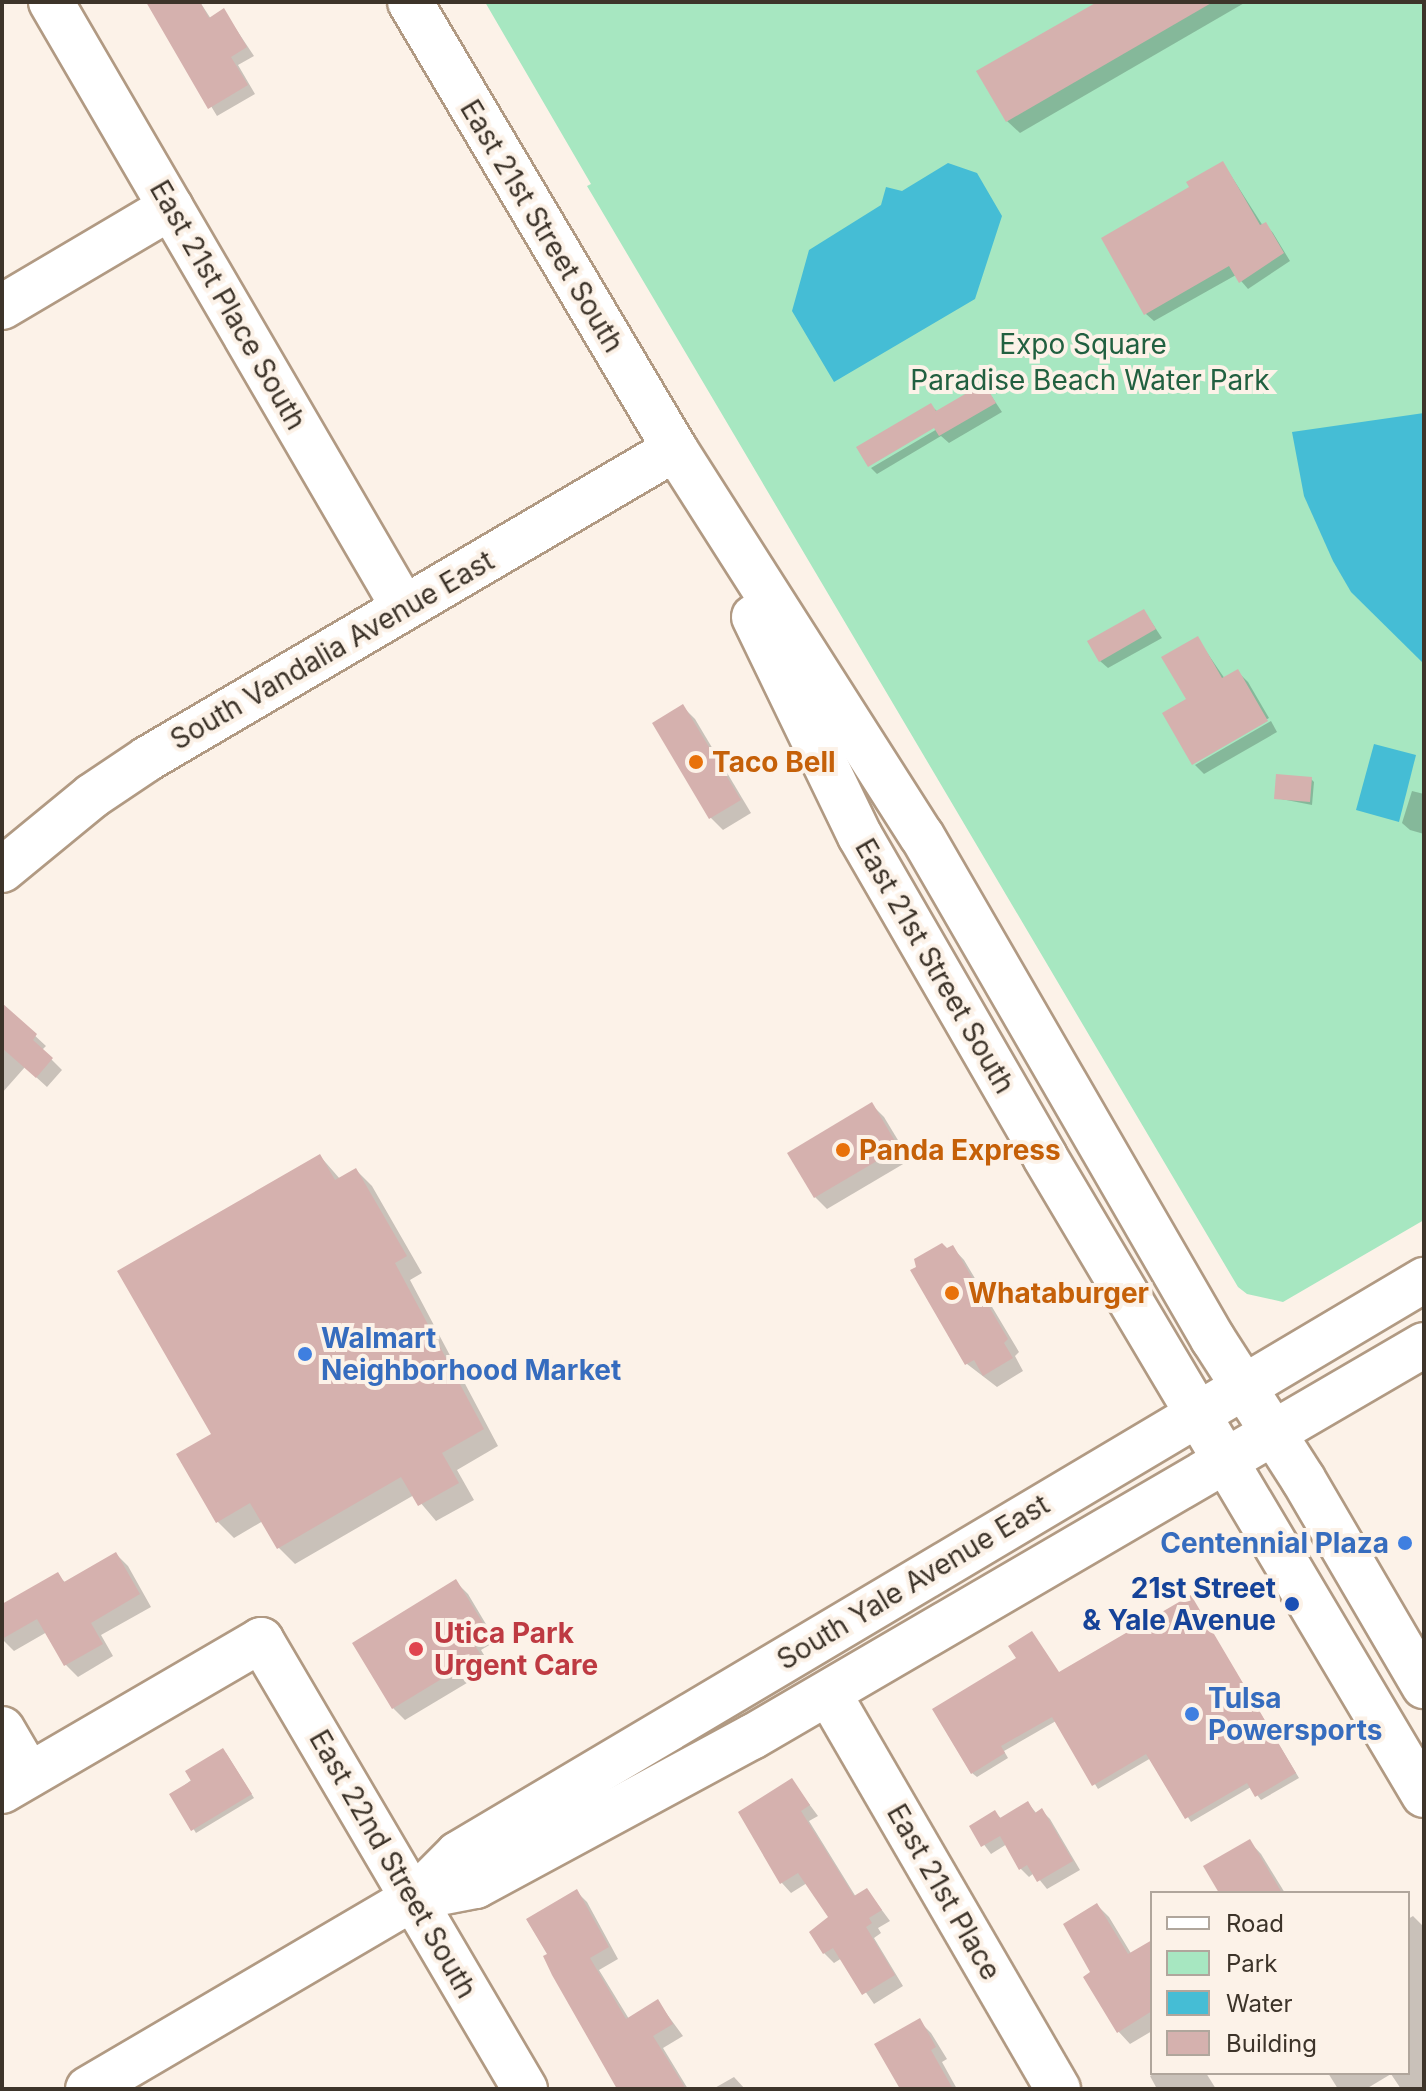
<!DOCTYPE html>
<html>
<head>
<meta charset="utf-8">
<style>
	body { margin:0 }
	#map { position:relative; width:1426px; height:2091px; overflow:hidden; background:#fcf2e8; font-family:Inter,sans-serif }
	div>[style] { position:absolute }
	[style*='--x'] { left:calc(var(--x)*1px); top:calc(var(--y)*1px); width:calc(var(--w)*1px); rotate:calc(var(--a)*1deg) }
	.green>* { inset:0; background:#a7e7c1 }
	.water>* { inset:0; background:#45bdd5 }
	.shadow>* { inset:0; background:#0003 }
	.building>* { inset:0; background:#d5b1ae }
	.roads { filter:drop-shadow(2px 0 #b19a83) drop-shadow(-2px 0 #b19a83) drop-shadow(0 2px #b19a83) drop-shadow(0 -2px #b19a83) }
	.minor>* { height:44px; margin:-22px; padding:0 22px; transform-origin:22px; border-radius:22px; background:#fff }
	.major>* { height:44px; margin:-22px; padding:0 22px; transform-origin:22px; border-radius:22px; background:#fff }
	.dots>* { width:22px; height:22px; translate:-50% -50%; box-sizing:border-box; border:4px solid #fcf2e8; border-radius:50% }
	span { translate:-50% -50%; white-space:nowrap; text-align:center; line-height:1.15; -webkit-text-stroke:8px #fcf2e8; paint-order:stroke }
	.street-label { font-size:28px; color:#3d342a }
	.park-label { font-size:28px; color:#216040 }
	.food-label { font-size:28px; color:#c56008; font-weight:700 }
	.left { translate:0 -50%; text-align:left }
	.shop-label { font-size:28px; color:#366cbe; font-weight:700 }
	.right { translate:-100% -50%; text-align:right }
	.transit-label { font-size:28px; color:#164399; font-weight:700 }
	.health-label { font-size:28px; color:#be3a42; font-weight:700 }
	.frame { position:absolute; inset:0; border:4px solid #3d342a; pointer-events:none }
	.legend { position:absolute; left:1150px; top:1891px; width:260px; height:184px; box-sizing:border-box; background:#fcf2e8; border:2px solid #b0a69c; margin:0; padding:10px 14px; list-style:none; font-size:24px; color:#3d342a }
	.legend li { display:flex; align-items:center; gap:16px; height:40px }
	.legend b { width:40px; border:2px solid #b0a69c }
</style>
</head>
<body>
<div id="map">
	<div class="green">
		<div style="clip-path:polygon(485px 2px,1424px 2px,1424px 1220px,1283px 1302px,1247px 1294px,1238px 1287px,587px 186px,591px 184px)"></div>
	</div>
	<div class="water">
		<div style="clip-path:polygon(948px 163px,977px 173px,1002px 216px,975px 299px,834px 382px,792px 311px,809px 250px,881px 205px,886px 187px,902px 191px)"></div>
		<div style="clip-path:polygon(1424px 413px,1424px 664px,1351px 592px,1333px 561px,1304px 496px,1292px 432px)"></div>
		<div style="clip-path:polygon(1374px 744px,1416px 755px,1399px 822px,1356px 810px)"></div>
	</div>
	<div class="shadow">
		<div style="clip-path:polygon(148px 2px,200px 2px,211px 19px,224px 11px,254px 56px,238px 65px,255px 94px,217px 116px)"></div>
		<div style="clip-path:polygon(1101px 2px,1246px 2px,1020px 133px,1007px 121px)"></div>
		<div style="clip-path:polygon(1223px 163px,1263px 226px,1266px 225px,1273px 233px,1290px 261px,1248px 289px,1236px 275px,1154px 321px,1146px 314px,1192px 188px)"></div>
		<div style="clip-path:polygon(984px 385px,1002px 412px,949px 443px,941px 436px,877px 474px,871px 468px,944px 425px,931px 406px,938px 412px)"></div>
		<div style="clip-path:polygon(1144px 611px,1162px 638px,1108px 668px,1100px 661px)"></div>
		<div style="clip-path:polygon(1197px 638px,1225px 679px,1238px 672px,1248px 682px,1269px 718px,1193px 761px,1188px 700px)"></div>
		<div style="clip-path:polygon(683px 707px,695px 719px,751px 813px,723px 830px,711px 818px)"></div>
		<div style="clip-path:polygon(1271px 721px,1277px 732px,1204px 774px,1195px 765px)"></div>
		<div style="clip-path:polygon(1311px 779px,1314px 782px,1312px 805px,1276px 798px)"></div>
		<div style="clip-path:polygon(1412px 791px,1424px 794px,1424px 834px,1410px 830px,1402px 823px)"></div>
		<div style="clip-path:polygon(2px 1005px,46px 1046px,42px 1050px,62px 1070px,47px 1087px,25px 1067px,2px 1093px)"></div>
		<div style="clip-path:polygon(872px 1105px,884px 1117px,910px 1160px,827px 1209px,815px 1197px)"></div>
		<div style="clip-path:polygon(320px 1156px,340px 1179px,356px 1170px,372px 1186px,422px 1273px,410px 1280px,498px 1446px,457px 1470px,474px 1500px,436px 1521px,414px 1495px,295px 1564px,278px 1547px,263px 1521px,234px 1538px,217px 1521px,214px 1435px)"></div>
		<div style="clip-path:polygon(952px 1247px,964px 1260px,1019px 1352px,1015px 1356px,1023px 1371px,997px 1387px,967px 1364px,918px 1268px)"></div>
		<div style="clip-path:polygon(116px 1554px,128px 1566px,151px 1607px,101px 1635px,113px 1656px,78px 1677px,66px 1665px,47px 1632px,14px 1651px,2px 1639px,2px 1606px,57px 1575px,66px 1583px)"></div>
		<div style="clip-path:polygon(456px 1582px,468px 1594px,496px 1641px,481px 1650px,492px 1668px,405px 1720px,393px 1708px)"></div>
		<div style="clip-path:polygon(1191px 1597px,1299px 1778px,1261px 1800px,1251px 1787px,1191px 1822px,1151px 1758px,1098px 1789px,1056px 1721px,1004px 1751px,1008px 1758px,977px 1777px,972px 1773px,1059px 1674px)"></div>
		<div style="clip-path:polygon(226px 1753px,254px 1798px,196px 1833px,172px 1795px)"></div>
		<div style="clip-path:polygon(792px 1781px,818px 1816px,809px 1821px,856px 1897px,867px 1890px,890px 1921px,878px 1928px,881px 1933px,874px 1938px,903px 1986px,874px 2004px,842px 1958px,834px 1963px,824px 1953px,830px 1917px,807px 1883px,791px 1893px,782px 1883px,741px 1813px)"></div>
		<div style="clip-path:polygon(1028px 1803px,1037px 1814px,1042px 1811px,1050px 1819px,1080px 1870px,1047px 1889px,1034px 1873px,1029px 1877px,1021px 1869px,1007px 1844px,991px 1854px,971px 1827px,995px 1813px,1002px 1819px)"></div>
		<div style="clip-path:polygon(1249px 1841px,1261px 1854px,1285px 1893px,1221px 1893px)"></div>
		<div style="clip-path:polygon(576px 1891px,587px 1902px,618px 1959px,599px 1970px,629px 2019px,658px 2002px,683px 2036px,663px 2048px,688px 2089px,620px 2089px,550px 1955px)"></div>
		<div style="clip-path:polygon(1097px 1905px,1109px 1917px,1132px 1955px,1152px 1943px,1152px 2031px,1130px 2044px,1118px 2031px)"></div>
		<div style="clip-path:polygon(1413px 1916px,1424px 1927px,1424px 2089px,1401px 2089px,1391px 2074px,1366px 2089px,1338px 2089px,1328px 2073px,1408px 2073px,1408px 1919px)"></div>
		<div style="clip-path:polygon(919px 2021px,931px 2033px,947px 2059px,942px 2062px,957px 2089px,902px 2089px)"></div>
		<div style="clip-path:polygon(1155px 2073px,1206px 2073px,1216px 2089px,1157px 2089px,1150px 2076px)"></div>
		<div style="clip-path:polygon(734px 2077px,745px 2089px,713px 2089px)"></div>
	</div>
	<div class="building">
		<div style="clip-path:polygon(146px 2px,200px 2px,209px 18px,224px 8px,247px 47px,231px 57px,248px 85px,208px 109px)"></div>
		<div style="clip-path:polygon(1097px 2px,1213px 2px,1006px 122px,976px 71px)"></div>
		<div style="clip-path:polygon(1223px 161px,1260px 225px,1266px 222px,1284px 253px,1239px 283px,1229px 266px,1144px 315px,1101px 238px,1189px 187px,1186px 182px)"></div>
		<div style="clip-path:polygon(984px 383px,996px 403px,939px 436px,934px 428px,868px 467px,856px 447px,931px 403px,936px 411px)"></div>
		<div style="clip-path:polygon(1144px 609px,1156px 629px,1099px 662px,1087px 641px)"></div>
		<div style="clip-path:polygon(1198px 636px,1222px 678px,1238px 669px,1268px 721px,1192px 765px,1162px 713px,1186px 699px,1161px 657px)"></div>
		<div style="clip-path:polygon(683px 704px,741px 800px,709px 819px,652px 723px)"></div>
		<div style="clip-path:polygon(1276px 774px,1312px 777px,1310px 802px,1274px 799px)"></div>
		<div style="clip-path:polygon(2px 1003px,37px 1034px,33px 1040px,53px 1058px,36px 1078px,2px 1048px)"></div>
		<div style="clip-path:polygon(872px 1102px,899px 1148px,814px 1198px,787px 1153px)"></div>
		<div style="clip-path:polygon(320px 1154px,335px 1180px,356px 1168px,407px 1256px,395px 1263px,484px 1429px,442px 1453px,459px 1483px,418px 1506px,401px 1477px,277px 1549px,250px 1503px,216px 1523px,176px 1454px,211px 1434px,117px 1271px)"></div>
		<div style="clip-path:polygon(942px 1243px,947px 1248px,953px 1245px,1008px 1339px,1004px 1343px,1013px 1358px,983px 1376px,974px 1360px,965px 1365px,910px 1270px,916px 1267px,914px 1259px)"></div>
		<div style="clip-path:polygon(116px 1552px,140px 1594px,91px 1623px,103px 1644px,64px 1666px,37px 1619px,2px 1639px,2px 1604px,58px 1572px,64px 1582px)"></div>
		<div style="clip-path:polygon(456px 1579px,486px 1628px,470px 1638px,481px 1655px,392px 1709px,352px 1643px)"></div>
		<div style="clip-path:polygon(1191px 1595px,1296px 1773px,1255px 1797px,1247px 1783px,1185px 1819px,1146px 1754px,1092px 1786px,1052px 1717px,1001px 1746px,1005px 1753px,971px 1774px,932px 1709px,1016px 1658px,1008px 1646px,1032px 1631px,1059px 1672px)"></div>
		<div style="clip-path:polygon(223px 1748px,252px 1794px,191px 1831px,169px 1794px,191px 1781px,185px 1771px)"></div>
		<div style="clip-path:polygon(792px 1778px,810px 1805px,801px 1811px,854px 1896px,867px 1888px,882px 1910px,869px 1918px,872px 1923px,866px 1927px,895px 1975px,862px 1995px,833px 1948px,823px 1954px,809px 1932px,828px 1917px,798px 1873px,780px 1884px,738px 1812px)"></div>
		<div style="clip-path:polygon(1028px 1801px,1035px 1813px,1042px 1808px,1073px 1861px,1037px 1882px,1027px 1865px,1019px 1870px,1000px 1836px,981px 1847px,969px 1826px,995px 1810px,1000px 1818px)"></div>
		<div style="clip-path:polygon(1250px 1839px,1282px 1893px,1219px 1893px,1203px 1866px)"></div>
		<div style="clip-path:polygon(577px 1889px,609px 1947px,590px 1958px,626px 2019px,658px 1999px,673px 2024px,653px 2036px,686px 2089px,617px 2089px,552px 1975px,543px 1956px,547px 1954px,526px 1919px)"></div>
		<div style="clip-path:polygon(1097px 1903px,1128px 1954px,1152px 1940px,1152px 2011px,1117px 2033px,1083px 1977px,1090px 1972px,1063px 1924px)"></div>
		<div style="clip-path:polygon(920px 2018px,936px 2047px,931px 2050px,953px 2089px,900px 2089px,874px 2044px)"></div>
	</div>
	<div class="roads">
		<div class="minor">
			<div style="--x:51;--y:2;--w:701;--a:59.78"></div>
			<div style="--x:2;--y:307;--w:196;--a:-30.6"></div>
			<div style="--x:2;--y:870;--w:117;--a:-39.4"></div>
			<div style="--x:92;--y:796;--w:66;--a:-33.9"></div>
			<div style="--x:147;--y:759;--w:612;--a:-30.42"></div>
			<div style="--x:829;--y:1694;--w:457;--a:59.9"></div>
			<div style="--x:2;--y:1729;--w:53;--a:59.6"></div>
			<div style="--x:2;--y:1791;--w:300;--a:-30.2"></div>
			<div style="--x:261;--y:1640;--w:521;--a:59.55"></div>
		</div>
		<div class="major">
			<div style="--x:410;--y:2;--w:520;--a:59.34"></div>
			<div style="--x:675;--y:449;--w:459;--a:57.5"></div>
			<div style="--x:922;--y:836;--w:581;--a:59.95"></div>
			<div style="--x:1213;--y:1339;--w:166;--a:57.3"></div>
			<div style="--x:1303;--y:1479;--w:240;--a:59.7"></div>
			<div style="--x:754;--y:617;--w:243;--a:64.2"></div>
			<div style="--x:860;--y:836;--w:370;--a:60"></div>
			<div style="--x:1045;--y:1157;--w:742;--a:59.29"></div>
			<div style="--x:414;--y:1898;--w:63;--a:-11"></div>
			<div style="--x:476;--y:1886;--w:314;--a:-28.4"></div>
			<div style="--x:752;--y:1737;--w:778;--a:-30.26"></div>
			<div style="--x:88;--y:2089;--w:378;--a:-30.4"></div>
			<div style="--x:414;--y:1898;--w:62;--a:-45"></div>
			<div style="--x:458;--y:1854;--w:1124;--a:-30.72"></div>
		</div>
	</div>
	<div class="dots">
		<div style="left:696px;top:762px;background:#e8710a"></div>
		<div style="left:843px;top:1150px;background:#e8710a"></div>
		<div style="left:952px;top:1293px;background:#e8710a"></div>
		<div style="left:305px;top:1354px;background:#3f7fe0"></div>
		<div style="left:1405px;top:1543px;background:#3f7fe0"></div>
		<div style="left:1292px;top:1604px;background:#1a4fb4"></div>
		<div style="left:416px;top:1649px;background:#e0444e"></div>
		<div style="left:1192px;top:1714px;background:#3f7fe0"></div>
	</div>
	<div class="street-label">
		<span style="left:542px;top:226px;rotate:59deg">East 21st Street South</span>
		<span style="left:228px;top:305px;rotate:60deg">East 21st Place South</span>
		<span style="left:332px;top:650px;rotate:-30deg">South Vandalia Avenue East</span>
		<span style="left:935px;top:966px;rotate:60deg">East 21st Street South</span>
		<span style="left:913px;top:1582px;rotate:-31deg">South Yale Avenue East</span>
		<span style="left:393px;top:1864px;rotate:60deg">East 22nd Street South</span>
		<span style="left:944px;top:1892px;rotate:60deg">East 21st Place</span>
	</div>
	<div class="park-label">
		<span style="left:1083px;top:344px">Expo Square</span>
		<span style="left:1090px;top:380px">Paradise Beach Water Park</span>
	</div>
	<div class="food-label">
		<span class="left" style="left:712px;top:762px">Taco Bell</span>
		<span class="left" style="left:859px;top:1150px">Panda Express</span>
		<span class="left" style="left:968px;top:1293px">Whataburger</span>
	</div>
	<div class="shop-label">
		<span class="left" style="left:321px;top:1354px">Walmart<br>Neighborhood Market</span>
		<span class="right" style="left:1389px;top:1543px">Centennial Plaza</span>
		<span class="left" style="left:1208px;top:1714px">Tulsa<br>Powersports</span>
	</div>
	<div class="transit-label">
		<span class="right" style="left:1276px;top:1604px">21st Street<br>&amp; Yale Avenue</span>
	</div>
	<div class="health-label">
		<span class="left" style="left:434px;top:1649px">Utica Park<br>Urgent Care</span>
	</div>
	<div class="frame"></div>
	<ul class="legend">
	<li><b style="height:10px;background:#fff"></b>Road</li>
	<li><b style="height:22px;background:#a7e7c1"></b>Park</li>
	<li><b style="height:22px;background:#45bdd5"></b>Water</li>
	<li><b style="height:22px;background:#d5b1ae"></b>Building</li>
	</ul>
</div>
</body>
</html>
